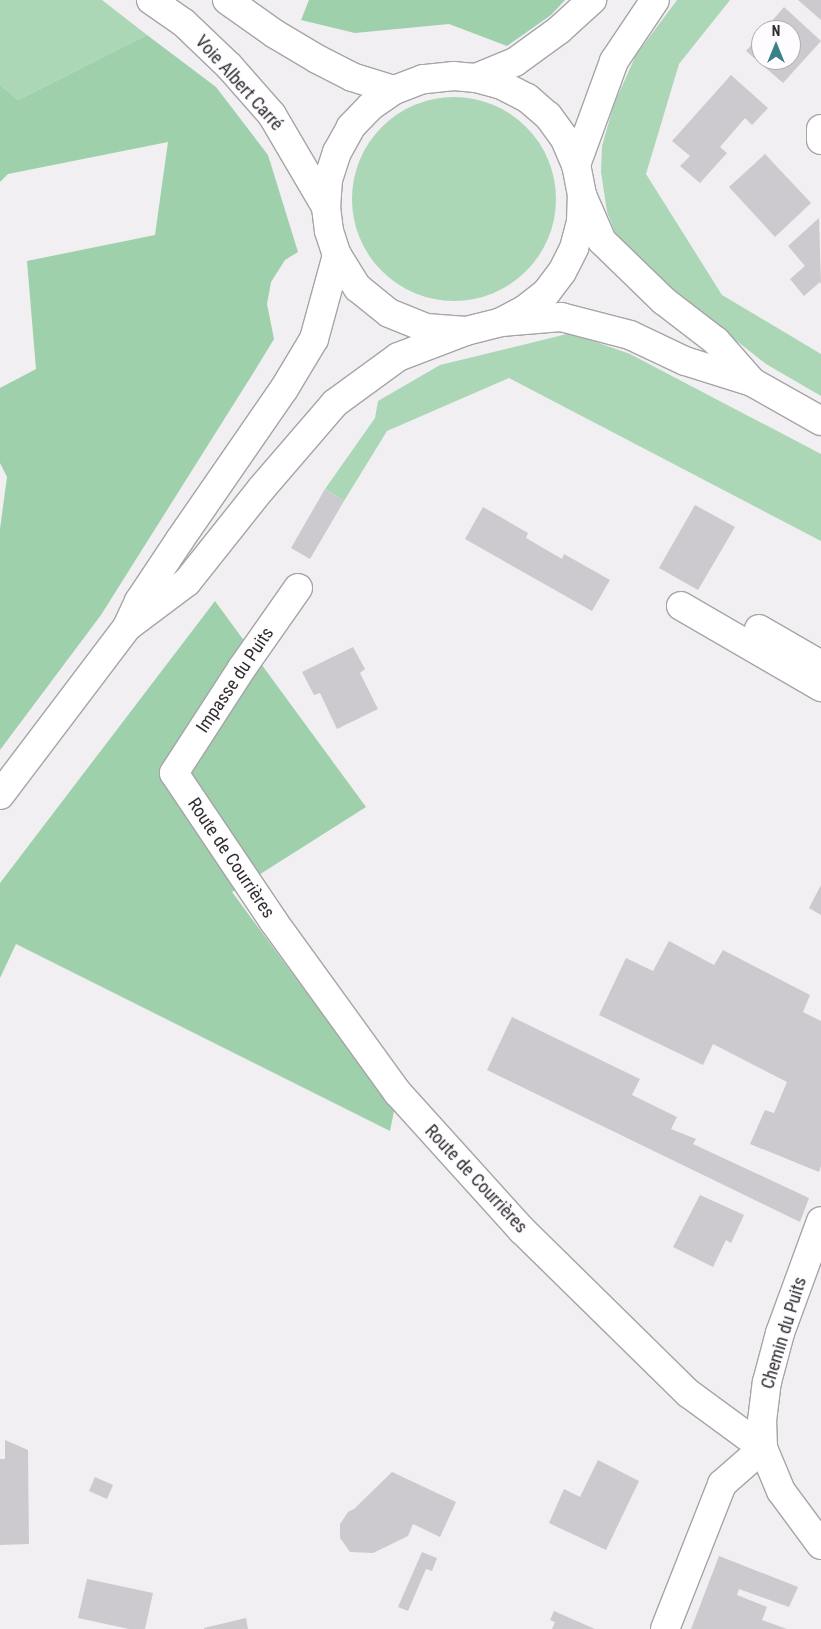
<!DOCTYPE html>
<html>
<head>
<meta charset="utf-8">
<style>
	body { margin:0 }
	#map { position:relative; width:821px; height:1629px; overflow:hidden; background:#f1eff2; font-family:"Roboto Condensed",sans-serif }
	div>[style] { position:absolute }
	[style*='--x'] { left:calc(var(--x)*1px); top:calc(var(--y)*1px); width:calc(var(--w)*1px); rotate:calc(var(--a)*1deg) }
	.green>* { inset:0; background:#abd7b7 }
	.round { border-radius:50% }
	.forest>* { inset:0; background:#9dd0ab }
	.building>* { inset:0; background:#cccace }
	.roads { filter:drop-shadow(1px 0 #a6a4a7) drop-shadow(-1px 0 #a6a4a7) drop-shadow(0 1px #a6a4a7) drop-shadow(0 -1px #a6a4a7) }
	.minor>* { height:28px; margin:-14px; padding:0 14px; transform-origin:14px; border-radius:14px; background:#fff }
	.major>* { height:28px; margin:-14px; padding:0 14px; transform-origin:14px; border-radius:14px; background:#fff }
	span { translate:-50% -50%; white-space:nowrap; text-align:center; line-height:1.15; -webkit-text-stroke:4.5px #fefcff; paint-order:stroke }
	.street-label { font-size:18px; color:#302f30 }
	.north { position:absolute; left:751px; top:20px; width:50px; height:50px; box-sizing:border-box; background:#fefcff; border:1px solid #acaaac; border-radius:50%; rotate:0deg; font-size:14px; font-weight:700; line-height:20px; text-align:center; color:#302f30 }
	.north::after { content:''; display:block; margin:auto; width:18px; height:22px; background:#398089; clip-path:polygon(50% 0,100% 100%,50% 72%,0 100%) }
</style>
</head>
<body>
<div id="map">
	<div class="green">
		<div style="clip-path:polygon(0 0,102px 0,147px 35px,18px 100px,0 85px)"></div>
		<div style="clip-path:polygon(677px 0,730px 0,679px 64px,646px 174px,722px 295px,821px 354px,821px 396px,766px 364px,676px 293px,617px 238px,607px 212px,601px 172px,602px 146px,614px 104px,636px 55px)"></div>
		<div class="round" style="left:352px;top:97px;width:204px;height:204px"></div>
		<div style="clip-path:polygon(571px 333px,630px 354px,821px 454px,821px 541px,509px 378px,387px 431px,344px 501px,325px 489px,375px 418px,378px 401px,440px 365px)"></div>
	</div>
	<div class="forest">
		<div style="clip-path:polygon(309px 0,565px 0,551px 15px,507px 46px,449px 24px,355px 33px,301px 20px)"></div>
		<div style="clip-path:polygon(147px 35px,216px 87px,268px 155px,298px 252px,285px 260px,271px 282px,267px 304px,274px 339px,252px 375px,101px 615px,0 750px,0 529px,7px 477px,0 463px,0 388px,36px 369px,27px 261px,155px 235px,168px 142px,8px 174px,0 182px,0 85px,18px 100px)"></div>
		<div style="clip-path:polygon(215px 601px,366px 807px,232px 892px,394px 1111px,390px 1131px,16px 944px,0 978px,0 883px)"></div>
	</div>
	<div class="building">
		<div style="clip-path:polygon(798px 0,821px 0,821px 20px)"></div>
		<div style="clip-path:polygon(784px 7px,821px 41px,783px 83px,746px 51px,761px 34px,761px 60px,791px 60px,791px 30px,764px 30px)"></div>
		<div style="clip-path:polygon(731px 75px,768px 108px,752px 125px,745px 118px,720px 147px,727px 153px,700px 183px,680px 166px,690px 156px,672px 141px)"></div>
		<div style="clip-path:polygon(765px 154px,811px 203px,775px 237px,729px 187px)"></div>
		<div style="clip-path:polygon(819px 218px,821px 284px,820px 282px,804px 296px,790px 279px,805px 266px,788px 246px)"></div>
		<div style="clip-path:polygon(325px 489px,344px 501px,310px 559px,291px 548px)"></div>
		<div style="clip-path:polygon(695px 505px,735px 527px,698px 590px,659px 568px)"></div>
		<div style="clip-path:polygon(483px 507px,528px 533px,526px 538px,562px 559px,564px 554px,610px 580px,592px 611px,465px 539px)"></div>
		<div style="clip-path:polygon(353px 647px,365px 669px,360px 673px,378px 709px,337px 729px,320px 693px,314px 695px,302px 672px)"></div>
		<div style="clip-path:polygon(821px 885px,821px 915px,809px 908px)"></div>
		<div style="clip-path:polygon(669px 941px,714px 965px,723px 950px,810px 995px,803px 1012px,821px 1021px,821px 1166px,819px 1172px,750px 1144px,765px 1110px,774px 1113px,787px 1082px,713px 1044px,703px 1065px,599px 1015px,626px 958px,653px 971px)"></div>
		<div style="clip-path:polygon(512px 1017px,640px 1079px,632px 1095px,677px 1117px,671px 1129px,696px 1139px,693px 1144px,809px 1198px,800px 1222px,487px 1070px)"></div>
		<div style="clip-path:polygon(700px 1195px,744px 1215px,731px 1243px,726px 1240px,713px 1267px,673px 1247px)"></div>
		<div style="clip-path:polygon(5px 1440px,28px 1450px,29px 1544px,0 1545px,0 1459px,5px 1459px)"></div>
		<div style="clip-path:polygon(598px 1460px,639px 1481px,606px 1550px,549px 1523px,564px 1489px,580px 1497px)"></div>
		<div style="clip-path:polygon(392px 1472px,456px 1502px,440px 1537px,413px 1524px,408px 1536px,373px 1553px,350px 1552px,340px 1538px,340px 1524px,348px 1512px,354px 1509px)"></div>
		<div style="clip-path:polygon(95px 1477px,113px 1485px,107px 1499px,89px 1491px)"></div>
		<div style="clip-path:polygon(422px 1552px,437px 1558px,432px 1571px,426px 1569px,408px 1611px,398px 1607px)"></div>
		<div style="clip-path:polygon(719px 1556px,798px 1587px,789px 1607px,739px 1589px,737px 1595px,767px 1607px,762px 1620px,787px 1629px,691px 1629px)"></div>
		<div style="clip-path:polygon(87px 1579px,153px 1593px,145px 1629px,129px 1629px,78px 1618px)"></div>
		<div style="clip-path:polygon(554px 1611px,595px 1629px,552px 1629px,555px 1622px,550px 1620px)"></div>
		<div style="clip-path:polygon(246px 1618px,248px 1629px,204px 1629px,204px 1628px)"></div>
	</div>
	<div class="roads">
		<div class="minor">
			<div style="--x:151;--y:0;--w:40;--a:34.9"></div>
			<div style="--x:184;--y:23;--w:62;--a:43.7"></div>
			<div style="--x:229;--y:66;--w:65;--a:48.7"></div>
			<div style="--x:272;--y:115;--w:107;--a:59.6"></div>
			<div style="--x:227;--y:0;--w:59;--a:35.3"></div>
			<div style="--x:275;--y:34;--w:49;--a:30.8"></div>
			<div style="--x:317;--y:59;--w:39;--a:27"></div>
			<div style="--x:352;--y:77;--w:44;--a:17.2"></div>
			<div style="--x:821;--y:129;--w:11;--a:90"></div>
			<div style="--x:582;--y:195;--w:50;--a:66.5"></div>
			<div style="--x:602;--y:241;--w:86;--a:44.1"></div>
			<div style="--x:664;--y:301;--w:66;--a:37.6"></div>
			<div style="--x:716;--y:341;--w:55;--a:48.7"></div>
			<div style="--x:501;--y:322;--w:60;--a:-4.8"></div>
			<div style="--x:561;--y:317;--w:71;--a:14.6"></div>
			<div style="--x:630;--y:335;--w:61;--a:25.3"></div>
			<div style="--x:685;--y:361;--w:70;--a:17.4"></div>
			<div style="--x:752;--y:382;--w:79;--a:29.5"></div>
			<div style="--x:298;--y:588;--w:98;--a:125"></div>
			<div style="--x:242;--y:668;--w:125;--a:122.9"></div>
			<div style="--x:174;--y:773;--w:179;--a:56.1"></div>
			<div style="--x:274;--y:922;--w:211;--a:54.1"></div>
			<div style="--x:398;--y:1093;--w:185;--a:47.9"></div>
			<div style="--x:522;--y:1230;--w:233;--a:44.5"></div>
			<div style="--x:688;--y:1393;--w:93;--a:36.3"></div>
			<div style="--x:763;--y:1448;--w:47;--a:67.3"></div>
			<div style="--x:781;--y:1491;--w:67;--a:53.5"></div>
			<div style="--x:681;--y:606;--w:162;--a:30.1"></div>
			<div style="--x:759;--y:629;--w:72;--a:30.1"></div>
			<div style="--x:763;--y:1448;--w:27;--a:-92"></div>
			<div style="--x:762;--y:1421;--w:39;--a:-83"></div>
			<div style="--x:767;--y:1382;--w:51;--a:-75.1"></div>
			<div style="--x:780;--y:1333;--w:119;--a:-69.9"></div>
			<div style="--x:665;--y:1629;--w:156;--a:-68.5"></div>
			<div style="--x:722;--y:1484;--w:55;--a:-41.3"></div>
		</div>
		<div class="major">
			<div style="--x:476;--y:78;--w:42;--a:-22.3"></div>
			<div style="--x:515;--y:62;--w:54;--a:-36"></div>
			<div style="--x:559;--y:30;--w:45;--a:-42.3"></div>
			<div style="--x:576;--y:165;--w:111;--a:-69.9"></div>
			<div style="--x:614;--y:61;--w:73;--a:-56.1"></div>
			<div style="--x:127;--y:627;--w:75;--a:-36.9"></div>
			<div style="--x:187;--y:582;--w:119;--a:-51.5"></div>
			<div style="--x:261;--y:489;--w:113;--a:-49.3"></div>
			<div style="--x:335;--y:403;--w:78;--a:-36.1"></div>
			<div style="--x:398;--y:357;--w:73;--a:-20.9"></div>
			<div style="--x:466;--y:331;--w:36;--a:-14"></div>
			<div style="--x:501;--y:322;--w:26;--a:-28"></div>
			<div style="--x:524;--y:310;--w:28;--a:-38"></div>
			<div style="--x:546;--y:293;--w:26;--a:-53"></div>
			<div style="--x:562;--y:272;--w:27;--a:-63"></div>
			<div style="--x:574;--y:248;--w:28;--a:-75"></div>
			<div style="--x:581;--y:221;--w:26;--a:-88"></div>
			<div style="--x:582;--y:195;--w:31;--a:-101"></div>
			<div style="--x:576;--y:165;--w:28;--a:-113"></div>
			<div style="--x:565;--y:139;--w:29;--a:-126"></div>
			<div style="--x:548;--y:116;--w:28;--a:-139"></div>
			<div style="--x:527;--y:98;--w:28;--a:-153"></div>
			<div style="--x:502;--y:85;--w:27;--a:-165"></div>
			<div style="--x:476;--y:78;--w:22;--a:-175"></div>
			<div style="--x:454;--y:76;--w:31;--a:174"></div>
			<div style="--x:423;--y:79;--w:31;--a:159"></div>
			<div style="--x:394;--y:90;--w:29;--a:145"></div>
			<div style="--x:370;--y:107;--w:28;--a:134"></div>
			<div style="--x:351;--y:127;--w:29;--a:119"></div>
			<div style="--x:337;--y:152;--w:28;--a:108"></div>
			<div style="--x:328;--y:179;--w:28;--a:94"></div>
			<div style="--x:326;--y:207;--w:24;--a:83"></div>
			<div style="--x:329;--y:231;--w:25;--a:72"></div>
			<div style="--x:337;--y:255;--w:39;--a:58"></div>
			<div style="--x:358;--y:288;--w:40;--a:39"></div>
			<div style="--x:389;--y:313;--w:40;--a:22"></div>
			<div style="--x:426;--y:328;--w:40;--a:4.3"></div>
			<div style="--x:0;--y:795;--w:211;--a:-52.9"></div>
			<div style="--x:127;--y:627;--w:29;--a:-65"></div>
			<div style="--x:139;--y:601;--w:72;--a:-56.3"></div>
			<div style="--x:179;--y:541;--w:185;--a:-55.4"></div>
			<div style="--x:284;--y:389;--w:58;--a:-59"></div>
			<div style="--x:314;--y:339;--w:87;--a:-74.7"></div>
		</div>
	</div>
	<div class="street-label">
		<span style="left:239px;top:83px;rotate:48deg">Voie Albert Carré</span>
		<span style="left:235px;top:680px;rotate:-56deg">Impasse du Puits</span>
		<span style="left:231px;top:858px;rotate:56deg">Route de Courrières</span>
		<span style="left:476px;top:1179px;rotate:47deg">Route de Courrières</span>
		<span style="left:784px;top:1333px;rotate:-73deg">Chemin du Puits</span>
	</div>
	<div class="north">N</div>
</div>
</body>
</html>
